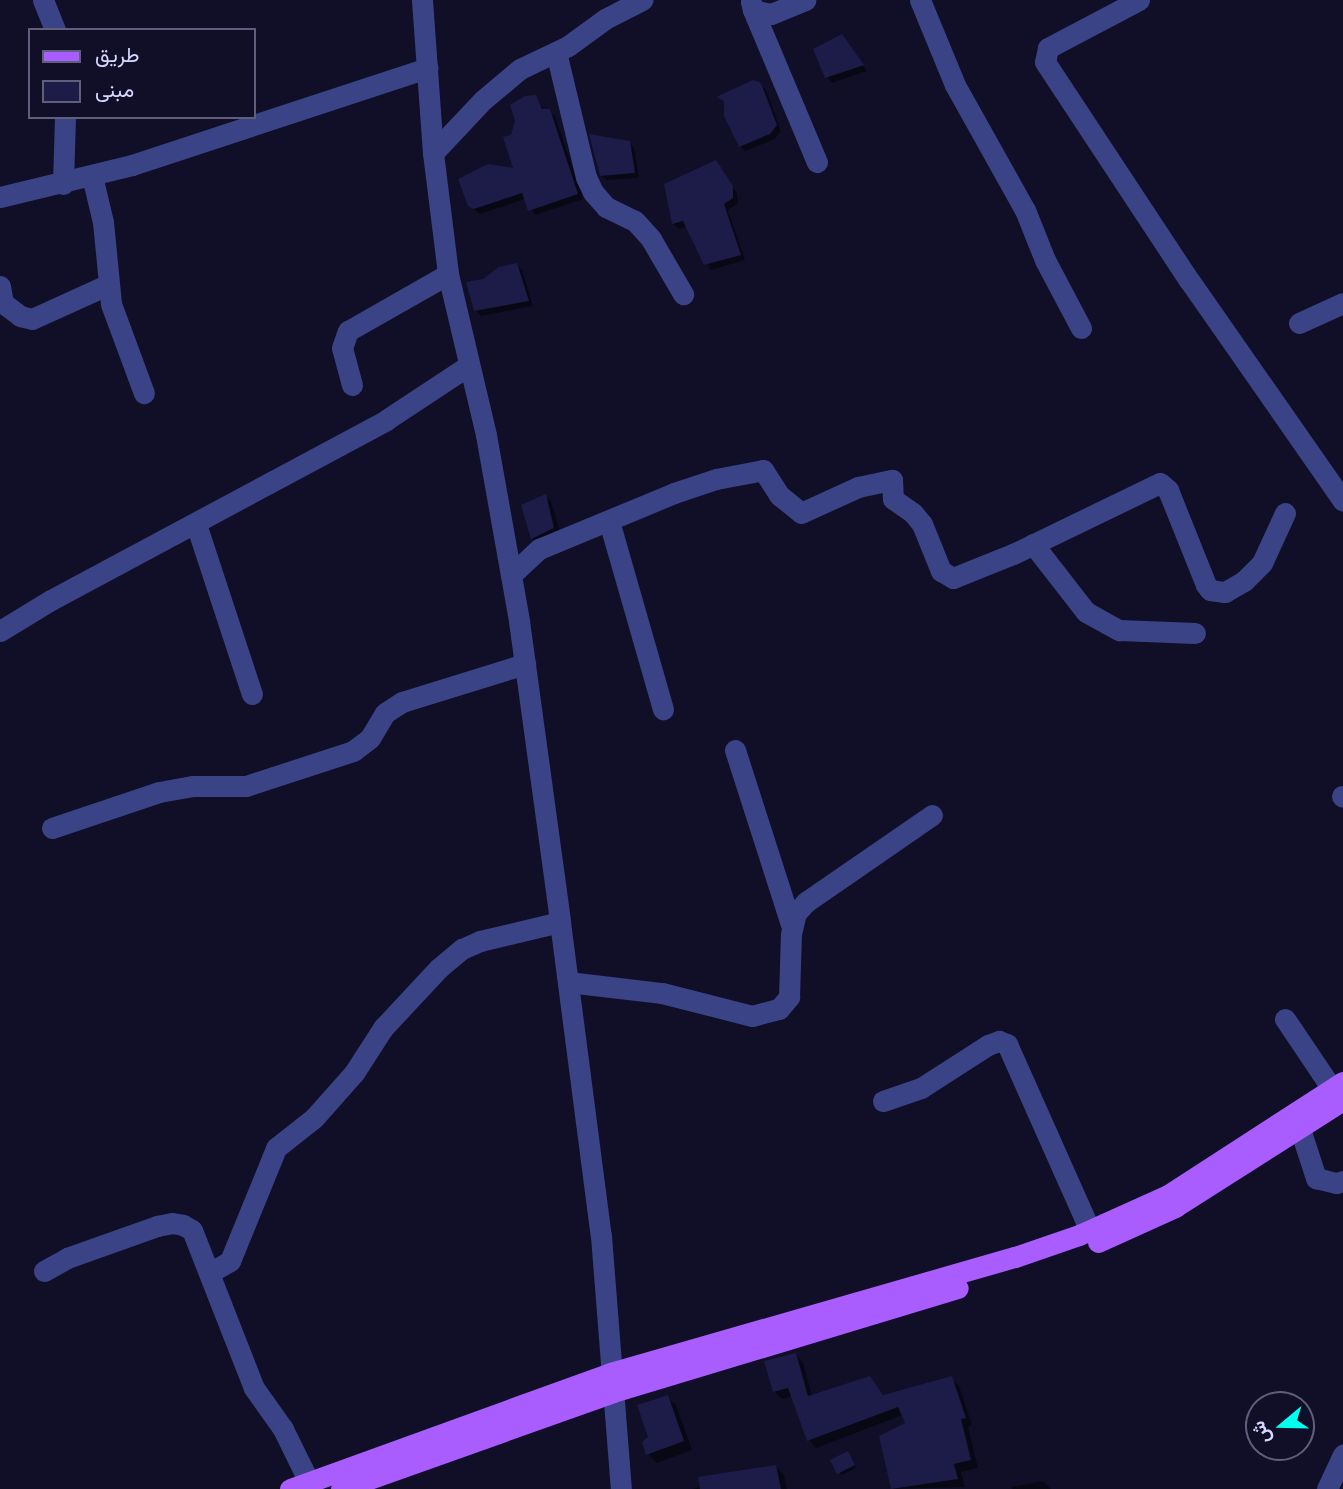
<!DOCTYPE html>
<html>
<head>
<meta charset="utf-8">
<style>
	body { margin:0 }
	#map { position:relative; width:1343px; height:1489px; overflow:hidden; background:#100f27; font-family:Overpass,Vazirmatn,sans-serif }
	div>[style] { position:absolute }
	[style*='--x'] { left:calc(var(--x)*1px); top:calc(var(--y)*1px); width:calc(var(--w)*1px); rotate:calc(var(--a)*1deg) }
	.shadow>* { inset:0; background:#0007 }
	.building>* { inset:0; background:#1d1b48 }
	.minor>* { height:21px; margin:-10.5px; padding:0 10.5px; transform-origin:10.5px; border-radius:10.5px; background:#3a4386 }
	.major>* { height:21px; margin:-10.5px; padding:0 10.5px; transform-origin:10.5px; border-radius:10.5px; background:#a95dff }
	span { translate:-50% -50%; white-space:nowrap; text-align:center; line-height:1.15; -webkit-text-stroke:6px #100f27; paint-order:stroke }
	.legend { position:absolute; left:28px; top:28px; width:228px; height:91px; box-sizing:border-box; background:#100f27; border:2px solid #5f5f7d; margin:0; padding:9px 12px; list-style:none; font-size:21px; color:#d6d7ff }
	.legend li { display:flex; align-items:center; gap:14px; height:35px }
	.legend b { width:35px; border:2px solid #5f5f7d }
	.north { position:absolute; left:1245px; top:1391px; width:70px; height:70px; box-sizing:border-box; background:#100f27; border:2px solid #5f5f7d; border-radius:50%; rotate:251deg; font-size:19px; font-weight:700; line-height:28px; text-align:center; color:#d6d7ff }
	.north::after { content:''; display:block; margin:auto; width:24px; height:32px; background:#02fff0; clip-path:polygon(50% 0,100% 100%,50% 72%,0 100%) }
</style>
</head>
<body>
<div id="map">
	<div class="shadow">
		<div style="clip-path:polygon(842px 36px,867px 71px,832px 83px,827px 77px)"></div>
		<div style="clip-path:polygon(760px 84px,766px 90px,781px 131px,775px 139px,745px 151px,740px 146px,726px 103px,719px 97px)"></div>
		<div style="clip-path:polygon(536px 97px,545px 111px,555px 116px,583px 199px,535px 215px,525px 199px,480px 214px,476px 211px,470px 205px,516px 170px,512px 136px)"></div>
		<div style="clip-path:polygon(629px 142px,634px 148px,639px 178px,607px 180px,601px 175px)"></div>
		<div style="clip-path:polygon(721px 168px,737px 193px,738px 203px,728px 210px,745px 260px,711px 270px,688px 226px,679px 229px,673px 224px)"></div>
		<div style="clip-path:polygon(516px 265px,522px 270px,533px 306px,481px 316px,476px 310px,484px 280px)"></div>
		<div style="clip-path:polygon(545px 496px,551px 501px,560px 531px,537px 543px,532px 538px)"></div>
		<div style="clip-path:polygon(796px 1355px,803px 1362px,812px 1396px,870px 1378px,885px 1397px,951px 1378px,959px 1386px,972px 1425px,968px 1427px,978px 1468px,961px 1472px,965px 1487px,893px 1489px,907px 1424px,903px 1415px,816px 1448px,809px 1440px,793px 1396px,782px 1399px,774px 1391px)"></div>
		<div style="clip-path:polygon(667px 1397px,676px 1405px,692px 1450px,657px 1463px,648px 1454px,650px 1437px)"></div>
		<div style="clip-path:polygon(850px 1455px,856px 1468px,841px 1475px,832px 1461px)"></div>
		<div style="clip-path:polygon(776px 1467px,784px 1475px,787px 1489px,692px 1489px)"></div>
		<div style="clip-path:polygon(1043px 1481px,1051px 1489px,1012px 1489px,1012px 1487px)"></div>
	</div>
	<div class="building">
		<div style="clip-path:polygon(842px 34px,864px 65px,825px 78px,813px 49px)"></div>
		<div style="clip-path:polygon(753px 80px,761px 83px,777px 125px,770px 134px,739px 147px,724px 116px,724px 101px,716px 97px)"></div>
		<div style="clip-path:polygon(536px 95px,542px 109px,550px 109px,578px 194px,528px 211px,522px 193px,474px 209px,468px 206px,458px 179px,488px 164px,513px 168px,503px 137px,511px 135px,515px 121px,510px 105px,525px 96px)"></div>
		<div style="clip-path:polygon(589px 134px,630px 141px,635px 173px,600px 176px)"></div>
		<div style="clip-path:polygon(716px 160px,733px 186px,733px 198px,724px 204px,741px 255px,704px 265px,683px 221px,672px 224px,664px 184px)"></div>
		<div style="clip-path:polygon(517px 263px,529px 301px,474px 311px,466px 282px,483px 279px,499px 267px)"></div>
		<div style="clip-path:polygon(546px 494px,554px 528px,531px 539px,521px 505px)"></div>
		<div style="clip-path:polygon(796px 1353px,808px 1396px,870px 1376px,883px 1395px,952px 1376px,966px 1418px,961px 1419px,971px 1460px,954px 1464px,958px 1479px,891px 1489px,879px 1436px,905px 1423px,898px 1407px,807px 1441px,788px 1388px,773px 1392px,764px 1361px)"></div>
		<div style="clip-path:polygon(668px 1395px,684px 1441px,646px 1455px,642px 1442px,648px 1437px,637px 1405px)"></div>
		<div style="clip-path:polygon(848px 1451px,855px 1465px,837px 1474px,830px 1460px)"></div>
		<div style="clip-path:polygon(776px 1465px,781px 1489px,700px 1489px,698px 1477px)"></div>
	</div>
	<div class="minor">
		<div style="--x:43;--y:0;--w:32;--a:68"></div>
		<div style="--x:422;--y:0;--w:153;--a:85.9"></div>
		<div style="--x:433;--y:153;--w:122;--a:82.9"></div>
		<div style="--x:448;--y:274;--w:165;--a:76.7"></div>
		<div style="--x:486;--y:435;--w:189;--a:79.9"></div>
		<div style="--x:519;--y:621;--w:304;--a:82.2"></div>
		<div style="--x:560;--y:922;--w:317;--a:82.6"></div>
		<div style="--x:601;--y:1236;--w:254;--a:85.5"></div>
		<div style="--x:920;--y:0;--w:92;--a:67.6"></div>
		<div style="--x:955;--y:85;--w:143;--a:60.8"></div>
		<div style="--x:1025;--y:210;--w:54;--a:68.2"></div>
		<div style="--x:1045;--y:260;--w:77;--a:62.1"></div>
		<div style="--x:1139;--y:0;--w:103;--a:152.2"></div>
		<div style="--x:1048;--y:48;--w:14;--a:102"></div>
		<div style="--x:1045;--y:62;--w:261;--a:56.6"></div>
		<div style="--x:1189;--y:280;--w:269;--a:55.1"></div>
		<div style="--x:751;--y:2;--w:8;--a:76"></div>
		<div style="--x:753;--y:10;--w:18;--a:13"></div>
		<div style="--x:771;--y:14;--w:37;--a:-22"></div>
		<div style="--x:753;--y:10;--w:165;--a:67.2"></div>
		<div style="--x:556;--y:52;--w:129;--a:76.5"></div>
		<div style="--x:586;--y:177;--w:17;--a:65"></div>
		<div style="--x:593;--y:192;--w:20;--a:49"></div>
		<div style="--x:606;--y:207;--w:32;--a:26"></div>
		<div style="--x:635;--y:221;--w:24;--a:48"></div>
		<div style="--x:651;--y:239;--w:64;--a:59.8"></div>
		<div style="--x:433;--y:153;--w:73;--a:-46.7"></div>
		<div style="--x:483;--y:100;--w:48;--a:-40"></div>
		<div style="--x:520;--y:69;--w:53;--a:-25.6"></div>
		<div style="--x:568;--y:46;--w:46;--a:-36.1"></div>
		<div style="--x:605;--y:19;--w:42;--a:-27.2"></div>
		<div style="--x:92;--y:176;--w:47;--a:76.6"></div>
		<div style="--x:103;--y:222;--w:82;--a:84.4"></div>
		<div style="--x:111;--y:304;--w:95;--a:69.7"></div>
		<div style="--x:63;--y:184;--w:67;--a:-88.3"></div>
		<div style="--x:0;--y:197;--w:136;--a:-13.6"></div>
		<div style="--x:132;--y:165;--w:311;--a:-18.2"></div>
		<div style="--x:0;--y:286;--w:17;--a:80"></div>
		<div style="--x:3;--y:303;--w:21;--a:37"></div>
		<div style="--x:20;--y:316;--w:12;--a:14"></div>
		<div style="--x:32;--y:319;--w:82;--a:-24.4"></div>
		<div style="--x:1299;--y:323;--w:48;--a:-24.4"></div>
		<div style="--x:352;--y:385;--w:38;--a:-105"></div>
		<div style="--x:342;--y:348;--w:18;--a:-71"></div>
		<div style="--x:348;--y:331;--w:115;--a:-29.7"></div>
		<div style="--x:609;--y:521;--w:196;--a:74"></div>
		<div style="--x:196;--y:524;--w:179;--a:71.8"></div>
		<div style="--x:1033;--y:544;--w:86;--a:52.1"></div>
		<div style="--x:1086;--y:612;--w:38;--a:29"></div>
		<div style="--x:1119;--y:630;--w:76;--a:2.3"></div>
		<div style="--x:511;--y:575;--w:38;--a:-43"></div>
		<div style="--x:539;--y:549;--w:146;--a:-22.5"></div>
		<div style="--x:674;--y:493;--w:44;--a:-18.4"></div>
		<div style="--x:716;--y:479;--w:48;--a:-10.8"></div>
		<div style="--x:763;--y:470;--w:30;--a:57"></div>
		<div style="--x:779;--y:495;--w:28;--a:39"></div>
		<div style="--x:801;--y:513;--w:63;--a:-24.5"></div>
		<div style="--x:858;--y:487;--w:35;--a:-12"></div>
		<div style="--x:892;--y:480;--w:19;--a:87"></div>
		<div style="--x:893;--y:499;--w:24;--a:35"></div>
		<div style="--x:913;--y:513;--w:14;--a:51"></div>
		<div style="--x:922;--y:524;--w:51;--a:68"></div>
		<div style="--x:941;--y:571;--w:14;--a:30"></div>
		<div style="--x:953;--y:578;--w:65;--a:-21.8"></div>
		<div style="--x:1013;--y:554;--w:163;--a:-25.8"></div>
		<div style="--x:1160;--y:483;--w:11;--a:41"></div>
		<div style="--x:1168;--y:490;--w:102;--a:68.2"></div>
		<div style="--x:1206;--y:585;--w:6;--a:51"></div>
		<div style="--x:1210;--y:590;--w:15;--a:8"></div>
		<div style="--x:1225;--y:592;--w:22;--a:-30"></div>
		<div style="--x:1244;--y:581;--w:25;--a:-45"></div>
		<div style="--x:1262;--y:563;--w:55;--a:-65.3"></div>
		<div style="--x:0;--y:631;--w:60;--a:-31.3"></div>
		<div style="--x:51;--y:600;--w:380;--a:-28.2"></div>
		<div style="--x:386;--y:420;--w:98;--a:-33.4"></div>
		<div style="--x:735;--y:750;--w:183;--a:72.2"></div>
		<div style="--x:1342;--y:796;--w:1;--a:45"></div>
		<div style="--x:52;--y:828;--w:113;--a:-18.6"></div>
		<div style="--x:159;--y:792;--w:35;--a:-10"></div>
		<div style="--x:193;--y:786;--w:53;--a:0"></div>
		<div style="--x:246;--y:786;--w:113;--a:-18.1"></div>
		<div style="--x:353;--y:751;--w:21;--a:-37"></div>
		<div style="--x:370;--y:738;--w:29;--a:-59"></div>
		<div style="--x:385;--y:713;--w:20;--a:-33"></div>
		<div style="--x:402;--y:702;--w:129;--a:-17.2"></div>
		<div style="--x:568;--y:982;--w:95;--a:6.7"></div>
		<div style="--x:662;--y:993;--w:93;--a:14.3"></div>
		<div style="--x:752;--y:1016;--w:28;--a:-15"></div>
		<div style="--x:779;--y:1009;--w:16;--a:-50"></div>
		<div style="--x:789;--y:997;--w:63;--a:-88.2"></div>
		<div style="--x:791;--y:934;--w:22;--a:-77"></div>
		<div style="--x:796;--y:913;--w:15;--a:-48"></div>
		<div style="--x:806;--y:902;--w:153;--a:-34.6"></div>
		<div style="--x:1285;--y:1019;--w:84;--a:56.1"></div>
		<div style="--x:883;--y:1101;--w:40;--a:-18.9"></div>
		<div style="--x:921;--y:1088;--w:80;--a:-32.7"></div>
		<div style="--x:988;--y:1045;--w:12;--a:-20"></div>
		<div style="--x:999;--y:1041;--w:9;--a:21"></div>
		<div style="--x:1007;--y:1044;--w:204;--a:66"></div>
		<div style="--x:1300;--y:1129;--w:52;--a:71.9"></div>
		<div style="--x:1316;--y:1178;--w:21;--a:14"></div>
		<div style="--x:1336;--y:1183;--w:7;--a:-16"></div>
		<div style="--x:44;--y:1271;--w:26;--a:-29"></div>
		<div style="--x:67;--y:1258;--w:96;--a:-19.6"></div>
		<div style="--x:157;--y:1226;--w:15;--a:-11"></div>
		<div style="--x:172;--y:1223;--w:11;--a:10"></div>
		<div style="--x:183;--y:1225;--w:10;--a:29"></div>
		<div style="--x:192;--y:1230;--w:170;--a:68.6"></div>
		<div style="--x:254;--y:1388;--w:50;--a:54.7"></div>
		<div style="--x:283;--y:1429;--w:59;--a:63.9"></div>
		<div style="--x:211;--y:1272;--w:22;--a:-30"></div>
		<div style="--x:230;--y:1261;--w:122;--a:-67.8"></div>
		<div style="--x:276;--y:1148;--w:48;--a:-38.3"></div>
		<div style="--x:314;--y:1118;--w:60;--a:-48.4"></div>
		<div style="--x:354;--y:1073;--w:54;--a:-57.2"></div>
		<div style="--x:383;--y:1028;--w:82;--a:-47"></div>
		<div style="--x:439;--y:968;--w:30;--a:-40"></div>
		<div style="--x:462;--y:949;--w:20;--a:-24"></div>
		<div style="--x:480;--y:941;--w:82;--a:-13.4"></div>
		<div style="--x:1327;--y:1489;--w:38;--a:-65"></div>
	</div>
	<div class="major">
		<div style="--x:1098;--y:1242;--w:85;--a:-24.4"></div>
		<div style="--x:1175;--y:1207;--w:199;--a:-32.5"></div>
		<div style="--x:290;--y:1489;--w:340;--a:-19.9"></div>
		<div style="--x:610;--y:1373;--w:421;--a:-16"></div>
		<div style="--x:1015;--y:1257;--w:68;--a:-19"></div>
		<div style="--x:1079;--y:1235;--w:98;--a:-24.2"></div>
		<div style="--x:1168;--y:1195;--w:208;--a:-32.9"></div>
		<div style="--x:341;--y:1489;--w:289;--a:-19.6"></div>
		<div style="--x:613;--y:1392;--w:360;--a:-16.8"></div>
	</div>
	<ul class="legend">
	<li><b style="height:9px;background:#a95dff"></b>طريق</li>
	<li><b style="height:19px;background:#1d1b48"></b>مبنى</li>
	</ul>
	<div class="north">ش</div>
</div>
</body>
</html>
